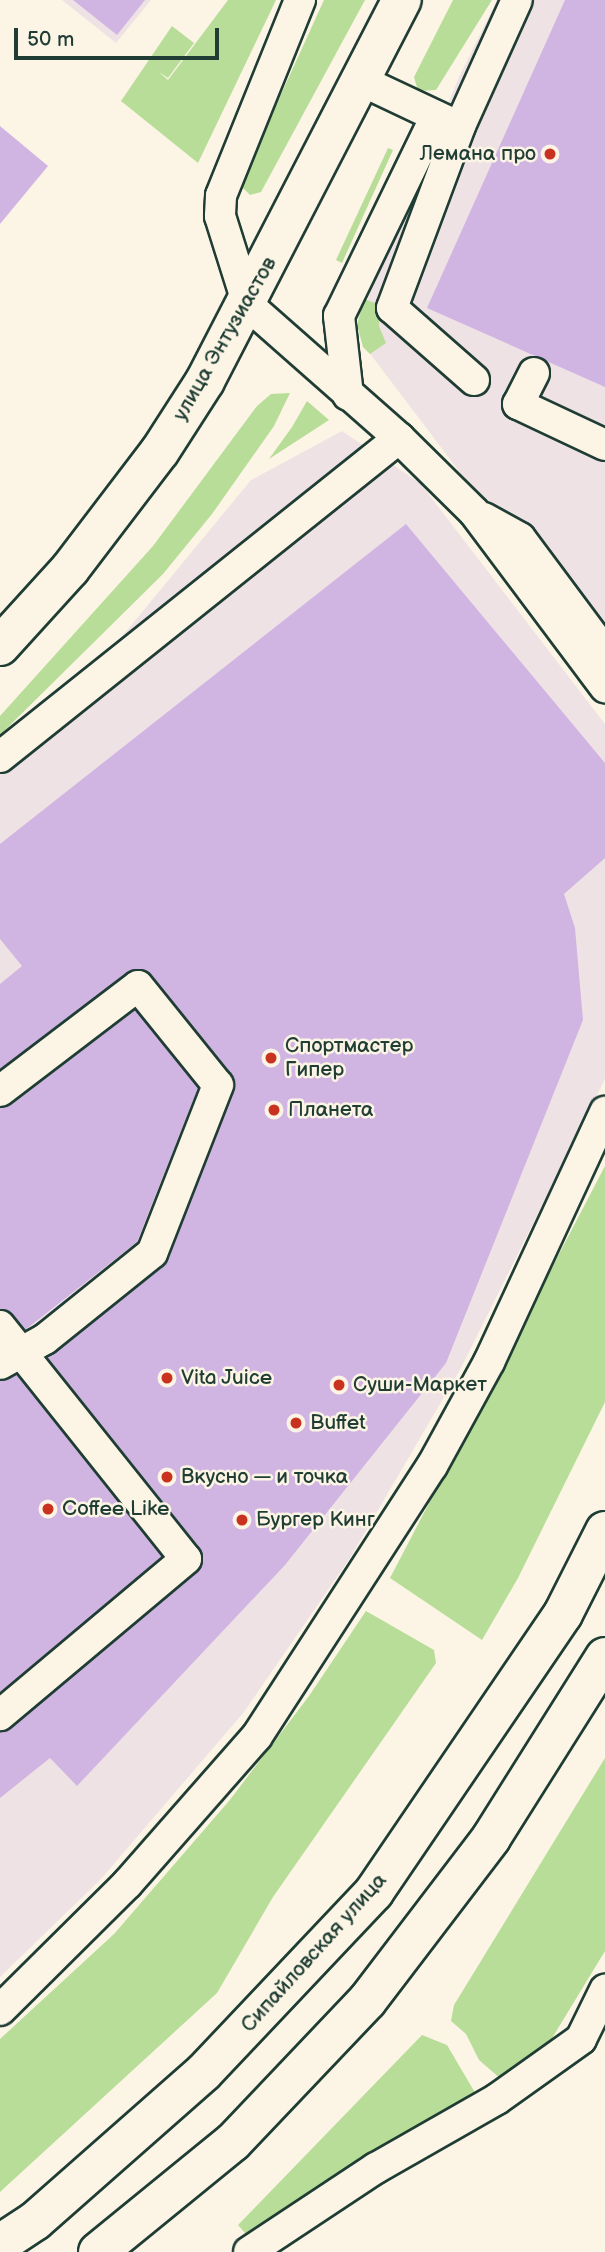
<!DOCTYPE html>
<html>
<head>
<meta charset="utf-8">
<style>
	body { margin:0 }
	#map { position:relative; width:605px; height:2252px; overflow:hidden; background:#fcf5e5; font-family:"Balsamiq Sans",sans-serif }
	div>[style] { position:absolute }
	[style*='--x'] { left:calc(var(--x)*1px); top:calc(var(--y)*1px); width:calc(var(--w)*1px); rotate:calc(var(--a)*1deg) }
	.built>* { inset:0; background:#efe2e4 }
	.green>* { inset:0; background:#b8dd98 }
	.building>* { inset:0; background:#d0b5e3 }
	.roads { filter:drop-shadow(2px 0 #1f3d34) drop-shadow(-2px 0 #1f3d34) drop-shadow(0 2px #1f3d34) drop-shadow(0 -2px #1f3d34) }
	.minor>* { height:30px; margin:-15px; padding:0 15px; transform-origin:15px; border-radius:15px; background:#fcf5e5 }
	.major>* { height:38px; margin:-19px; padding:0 19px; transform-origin:19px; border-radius:19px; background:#fcf5e5 }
	.dots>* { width:19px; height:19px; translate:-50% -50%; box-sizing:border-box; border:4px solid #fcf5e5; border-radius:50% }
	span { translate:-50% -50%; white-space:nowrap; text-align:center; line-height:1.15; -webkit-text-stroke:5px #fcf5e5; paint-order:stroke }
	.poi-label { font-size:21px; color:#1f3d34 }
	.right { translate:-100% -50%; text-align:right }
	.left { translate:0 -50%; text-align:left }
	.street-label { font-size:21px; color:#1f3d34 }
	.scale { position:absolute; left:14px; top:28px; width:205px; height:32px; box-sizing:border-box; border:4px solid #1f3d34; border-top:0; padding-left:9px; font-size:21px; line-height:24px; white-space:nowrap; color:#1f3d34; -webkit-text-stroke:5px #fcf5e5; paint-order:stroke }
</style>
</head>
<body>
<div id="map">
	<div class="built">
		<div style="clip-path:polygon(62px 0,151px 0,116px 43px)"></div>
		<div style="clip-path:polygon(497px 0,605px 0,605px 664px,365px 347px,358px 323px,459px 77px)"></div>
		<div style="clip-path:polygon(342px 431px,420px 483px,605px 724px,605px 1079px,461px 1368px,350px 1558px,244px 1712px,101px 1879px,0 1977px,0 751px,50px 711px,124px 634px,251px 480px)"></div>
	</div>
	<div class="green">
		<div style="clip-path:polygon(228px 0,276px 0,198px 163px,121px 101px,172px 26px,194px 43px,168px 78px,159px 72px,168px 80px)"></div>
		<div style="clip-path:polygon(324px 0,365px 0,261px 192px,250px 195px,243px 188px,243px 178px)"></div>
		<div style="clip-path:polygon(453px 0,492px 0,436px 90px,418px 91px,414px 77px)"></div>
		<div style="clip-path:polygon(388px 148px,393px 150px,342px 263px,336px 260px)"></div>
		<div style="clip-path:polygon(364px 299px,380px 305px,379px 326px,386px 343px,370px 354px,363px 347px,357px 325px)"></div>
		<div style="clip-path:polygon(290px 393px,274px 426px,212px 514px,163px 574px,0 735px,0 716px,153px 546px,257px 406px,271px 394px)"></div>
		<div style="clip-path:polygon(307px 401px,329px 420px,269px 459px,292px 427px)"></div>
		<div style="clip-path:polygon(605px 1166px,605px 1402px,518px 1578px,482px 1640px,390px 1578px)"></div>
		<div style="clip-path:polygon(366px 1611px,434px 1650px,436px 1663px,273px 1897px,217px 1993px,0 2192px,0 2039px,114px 1934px,229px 1801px,309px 1696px)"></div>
		<div style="clip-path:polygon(605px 1758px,605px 1951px,540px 2058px,502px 2080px,479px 2060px,466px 2034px,451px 2021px,454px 2005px)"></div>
		<div style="clip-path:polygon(422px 2035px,447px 2045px,477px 2096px,343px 2172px,246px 2234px,238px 2225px)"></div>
	</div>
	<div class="building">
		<div style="clip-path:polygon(73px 0,145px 0,117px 35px)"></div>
		<div style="clip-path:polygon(565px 0,605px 0,605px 387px,427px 308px)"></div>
		<div style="clip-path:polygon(0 126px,48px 166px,0 224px)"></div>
		<div style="clip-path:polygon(406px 524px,605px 763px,605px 858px,564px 894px,575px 928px,583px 1020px,446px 1363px,285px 1565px,77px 1786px,50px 1758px,0 1798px,0 1732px,11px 1728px,203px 1564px,200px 1548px,48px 1358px,168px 1260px,235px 1083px,152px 975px,136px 969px,0 1069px,0 984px,22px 966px,0 939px,0 844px)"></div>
		<div style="clip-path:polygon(135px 1010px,198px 1088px,137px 1242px,25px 1330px,13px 1315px,0 1309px,0 1108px,11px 1105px)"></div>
		<div style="clip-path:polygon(17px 1375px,162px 1557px,0 1692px,0 1381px)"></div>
	</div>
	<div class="roads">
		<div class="minor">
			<div style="--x:300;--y:0;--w:211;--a:112"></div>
			<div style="--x:221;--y:196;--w:20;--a:93"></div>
			<div style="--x:220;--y:216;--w:93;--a:72.5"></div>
			<div style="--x:248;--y:305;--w:201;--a:41.4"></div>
			<div style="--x:399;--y:438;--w:105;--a:44.6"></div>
			<div style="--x:474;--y:512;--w:219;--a:53.2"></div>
			<div style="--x:362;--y:81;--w:101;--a:25.3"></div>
			<div style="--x:534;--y:373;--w:35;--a:117"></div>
			<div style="--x:518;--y:404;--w:96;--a:25.2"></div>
			<div style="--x:474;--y:380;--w:109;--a:-138.7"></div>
			<div style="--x:392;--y:308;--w:194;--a:-69.5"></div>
			<div style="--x:460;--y:126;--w:138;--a:-65.7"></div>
			<div style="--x:348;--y:395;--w:80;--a:-96.5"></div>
			<div style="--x:339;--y:316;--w:222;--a:-64.1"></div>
			<div style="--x:484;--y:518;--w:41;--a:29.1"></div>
			<div style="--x:520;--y:538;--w:142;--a:53.3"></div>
			<div style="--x:0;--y:757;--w:511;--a:-38.64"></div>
			<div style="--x:0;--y:1091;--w:173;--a:-37.3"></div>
			<div style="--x:138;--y:986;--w:127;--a:51.1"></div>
			<div style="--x:218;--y:1085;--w:180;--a:111.4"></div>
			<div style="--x:152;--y:1253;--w:137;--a:141.2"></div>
			<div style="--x:45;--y:1339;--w:51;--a:150.9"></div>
			<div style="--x:0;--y:1326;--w:298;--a:51.4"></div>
			<div style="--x:186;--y:1559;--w:243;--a:140"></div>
			<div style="--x:0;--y:2010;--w:179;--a:-44.8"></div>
			<div style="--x:127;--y:1884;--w:197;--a:-48.7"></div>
			<div style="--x:257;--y:1736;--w:322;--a:-57.1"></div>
			<div style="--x:432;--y:1466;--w:119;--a:-61.3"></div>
			<div style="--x:489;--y:1362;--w:276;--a:-65.1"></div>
			<div style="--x:249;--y:2252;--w:152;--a:-33.5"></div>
			<div style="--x:376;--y:2168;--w:139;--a:-29.7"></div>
			<div style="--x:497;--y:2099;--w:103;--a:-35.5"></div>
			<div style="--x:581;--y:2039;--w:55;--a:-63.9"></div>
		</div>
		<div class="major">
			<div style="--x:0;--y:646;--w:104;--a:-47.7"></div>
			<div style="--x:70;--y:569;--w:148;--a:-52.7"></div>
			<div style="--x:160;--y:451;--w:83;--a:-57.3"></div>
			<div style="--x:205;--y:381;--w:429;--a:-62.7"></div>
			<div style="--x:0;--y:2244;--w:42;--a:-33.3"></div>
			<div style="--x:35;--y:2221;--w:225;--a:-41.4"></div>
			<div style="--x:204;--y:2072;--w:248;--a:-46.6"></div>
			<div style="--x:374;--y:1892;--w:336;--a:-55.8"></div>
			<div style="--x:563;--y:1614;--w:93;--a:-63.2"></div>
			<div style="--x:98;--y:2252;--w:174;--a:-39.2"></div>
			<div style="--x:233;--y:2142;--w:195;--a:-46.5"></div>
			<div style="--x:367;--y:2001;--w:205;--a:-52.7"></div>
			<div style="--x:491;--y:1838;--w:214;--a:-57.8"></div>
		</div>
	</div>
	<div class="dots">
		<div style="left:550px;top:154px;background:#c8321e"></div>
		<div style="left:271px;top:1058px;background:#c8321e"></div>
		<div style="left:274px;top:1110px;background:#c8321e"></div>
		<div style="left:167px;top:1378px;background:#c8321e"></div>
		<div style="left:339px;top:1385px;background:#c8321e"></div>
		<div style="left:296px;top:1423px;background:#c8321e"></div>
		<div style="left:167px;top:1477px;background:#c8321e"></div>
		<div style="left:48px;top:1509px;background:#c8321e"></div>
		<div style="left:242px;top:1520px;background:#c8321e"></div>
	</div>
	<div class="poi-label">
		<span class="right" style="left:536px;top:154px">Лемана про</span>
		<span class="left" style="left:285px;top:1058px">Спортмастер<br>Гипер</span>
		<span class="left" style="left:288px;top:1110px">Планета</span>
		<span class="left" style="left:181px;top:1378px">Vita Juice</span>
		<span class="left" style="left:353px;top:1385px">Суши-Маркет</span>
		<span class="left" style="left:310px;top:1423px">Buffet</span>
		<span class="left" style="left:181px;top:1477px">Вкусно — и точка</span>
		<span class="left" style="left:62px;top:1509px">Coffee Like</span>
		<span class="left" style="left:256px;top:1520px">Бургер Кинг</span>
	</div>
	<div class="street-label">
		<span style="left:225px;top:339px;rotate:-60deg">улица Энтузиастов</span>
		<span style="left:314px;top:1953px;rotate:-48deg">Сипайловская улица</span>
	</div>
	<div class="scale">50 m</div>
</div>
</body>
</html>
